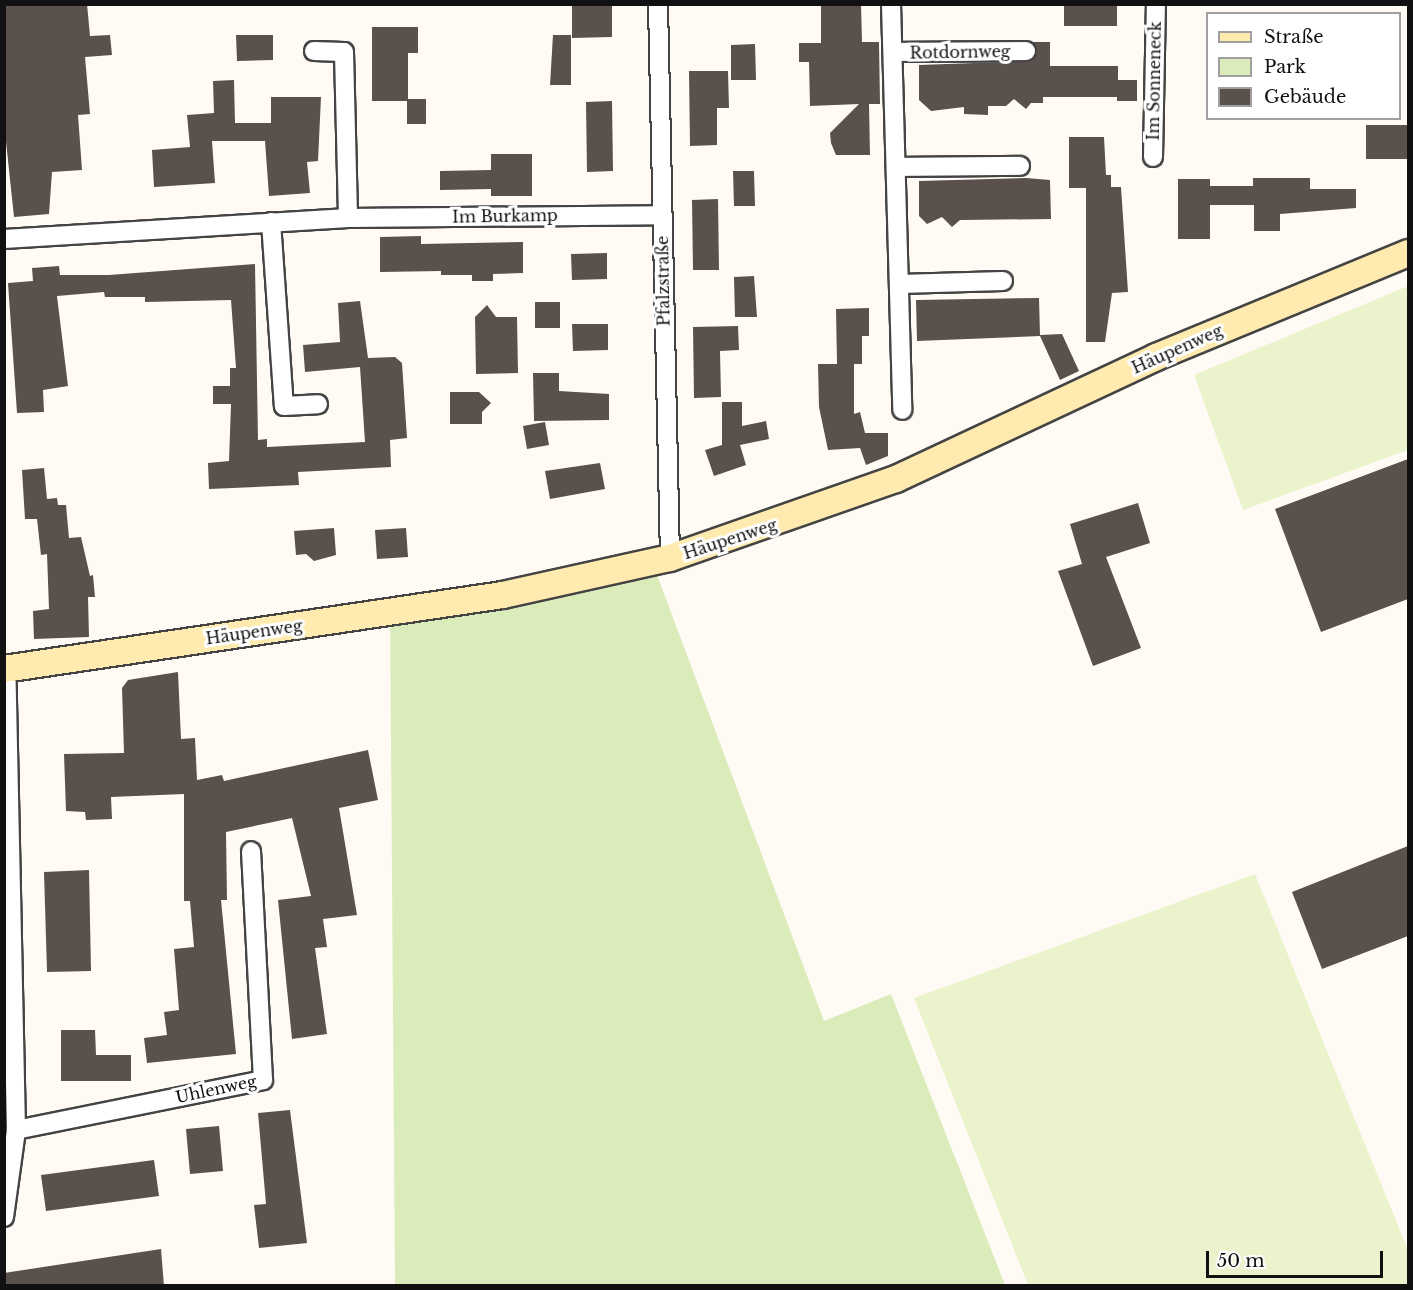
<!DOCTYPE html>
<html>
<head>
<meta charset="utf-8">
<style>
	body { margin:0 }
	#map { position:relative; width:1413px; height:1290px; overflow:hidden; background:#fffbf4; font-family:"Libre Baskerville",serif }
	div>[style] { position:absolute }
	[style*='--x'] { left:calc(var(--x)*1px); top:calc(var(--y)*1px); width:calc(var(--w)*1px); rotate:calc(var(--a)*1deg) }
	.green>* { inset:0; background:#dbecbb }
	.pitch>* { inset:0; background:#ebf3cd }
	.building>* { inset:0; background:#5a504c }
	.roads { filter:drop-shadow(2px 0 #444) drop-shadow(-2px 0 #444) drop-shadow(0 2px #444) drop-shadow(0 -2px #444) }
	.street>* { height:18px; margin:-9px; padding:0 9px; transform-origin:9px; border-radius:9px; background:#fff }
	.secondary>* { height:26px; margin:-13px; padding:0 13px; transform-origin:13px; border-radius:13px; background:#ffebaf }
	span { translate:-50% -50%; white-space:nowrap; text-align:center; line-height:1.15; -webkit-text-stroke:6px #fff; paint-order:stroke }
	.street-label { font-size:16px; color:#111 }
	.frame { position:absolute; inset:0; border:6px solid #111; pointer-events:none }
	.legend { position:absolute; left:1206px; top:12px; width:195px; height:108px; box-sizing:border-box; background:#fff; border:2px solid #a0a0a0; margin:0; padding:8px 10px; list-style:none; font-size:18px; color:#111 }
	.legend li { display:flex; align-items:center; gap:12px; height:30px }
	.legend b { width:30px; border:2px solid #a0a0a0 }
	.scale { position:absolute; left:1206px; top:1251px; width:177px; height:27px; box-sizing:border-box; border:3px solid #111; border-top:0; padding-left:8px; font-size:18px; line-height:21px; white-space:nowrap; color:#111; -webkit-text-stroke:4px #fff; paint-order:stroke }
</style>
</head>
<body>
<div id="map">
	<div class="green">
		<div style="clip-path:polygon(654px 567px,824px 1021px,891px 994px,1005px 1285px,395px 1285px,390px 608px)"></div>
	</div>
	<div class="pitch">
		<div style="clip-path:polygon(1408px 286px,1408px 450px,1243px 510px,1194px 375px)"></div>
		<div style="clip-path:polygon(1255px 874px,1408px 1250px,1408px 1285px,1028px 1285px,914px 998px)"></div>
	</div>
	<div class="building">
		<div style="clip-path:polygon(4px 4px,87px 4px,90px 36px,110px 35px,112px 55px,85px 57px,90px 114px,78px 115px,82px 170px,52px 172px,49px 214px,14px 217px,4px 123px)"></div>
		<div style="clip-path:polygon(572px 4px,612px 4px,612px 37px,572px 38px)"></div>
		<div style="clip-path:polygon(821px 4px,861px 4px,862px 42px,879px 42px,880px 104px,869px 104px,870px 155px,836px 155px,831px 143px,830px 133px,859px 104px,810px 106px,809px 62px,799px 62px,799px 43px,821px 43px)"></div>
		<div style="clip-path:polygon(1064px 4px,1117px 4px,1117px 26px,1064px 26px)"></div>
		<div style="clip-path:polygon(372px 27px,418px 27px,418px 53px,408px 53px,408px 99px,426px 99px,426px 124px,407px 124px,407px 101px,372px 101px)"></div>
		<div style="clip-path:polygon(236px 35px,273px 35px,273px 60px,237px 61px)"></div>
		<div style="clip-path:polygon(553px 35px,571px 35px,571px 85px,550px 85px)"></div>
		<div style="clip-path:polygon(1033px 42px,1050px 42px,1050px 66px,1118px 66px,1118px 80px,1137px 80px,1137px 101px,1117px 101px,1117px 97px,1043px 97px,1043px 103px,1031px 103px,1026px 109px,1014px 99px,1006px 106px,988px 106px,988px 115px,964px 114px,964px 107px,931px 111px,919px 100px,919px 65px,1032px 61px,1037px 51px)"></div>
		<div style="clip-path:polygon(755px 44px,756px 80px,731px 80px,731px 45px)"></div>
		<div style="clip-path:polygon(689px 71px,728px 71px,729px 108px,717px 108px,717px 145px,690px 146px)"></div>
		<div style="clip-path:polygon(234px 80px,235px 123px,271px 123px,271px 97px,321px 97px,318px 161px,307px 162px,310px 193px,269px 196px,265px 141px,212px 141px,215px 183px,154px 187px,152px 150px,190px 147px,187px 115px,214px 113px,213px 81px)"></div>
		<div style="clip-path:polygon(612px 101px,613px 171px,587px 172px,586px 102px)"></div>
		<div style="clip-path:polygon(1366px 125px,1408px 125px,1408px 159px,1366px 159px)"></div>
		<div style="clip-path:polygon(1069px 137px,1104px 137px,1106px 175px,1111px 175px,1111px 187px,1121px 187px,1128px 292px,1112px 293px,1105px 342px,1086px 342px,1086px 188px,1069px 188px)"></div>
		<div style="clip-path:polygon(491px 154px,532px 154px,532px 196px,491px 196px,491px 189px,440px 190px,440px 171px,491px 170px)"></div>
		<div style="clip-path:polygon(733px 171px,754px 171px,755px 206px,734px 206px)"></div>
		<div style="clip-path:polygon(1026px 178px,1050px 180px,1051px 219px,960px 220px,952px 227px,942px 217px,927px 224px,919px 216px,919px 181px)"></div>
		<div style="clip-path:polygon(1253px 178px,1310px 178px,1310px 189px,1356px 189px,1356px 208px,1280px 214px,1280px 231px,1254px 231px,1254px 205px,1210px 205px,1210px 239px,1178px 239px,1178px 179px,1210px 179px,1210px 186px,1253px 186px)"></div>
		<div style="clip-path:polygon(718px 199px,719px 270px,693px 270px,692px 200px)"></div>
		<div style="clip-path:polygon(421px 236px,421px 244px,523px 242px,523px 273px,493px 274px,493px 281px,472px 281px,472px 275px,441px 275px,441px 271px,380px 272px,380px 237px)"></div>
		<div style="clip-path:polygon(607px 253px,607px 279px,572px 280px,571px 254px)"></div>
		<div style="clip-path:polygon(255px 264px,258px 440px,267px 439px,267px 447px,365px 442px,360px 367px,305px 372px,303px 345px,340px 342px,338px 303px,360px 301px,368px 358px,395px 357px,402px 363px,407px 438px,390px 440px,391px 467px,298px 472px,299px 485px,209px 489px,208px 463px,229px 461px,231px 404px,213px 404px,213px 386px,230px 386px,230px 368px,236px 368px,231px 300px,145px 302px,145px 297px,105px 297px,104px 292px,57px 296px,68px 386px,43px 390px,44px 412px,17px 413px,8px 283px,33px 281px,32px 268px,59px 266px,60px 275px,109px 275px)"></div>
		<div style="clip-path:polygon(754px 276px,757px 317px,735px 317px,734px 277px)"></div>
		<div style="clip-path:polygon(1039px 298px,1040px 335px,1062px 334px,1079px 371px,1060px 380px,1040px 336px,917px 341px,916px 300px)"></div>
		<div style="clip-path:polygon(535px 302px,560px 302px,560px 328px,535px 328px)"></div>
		<div style="clip-path:polygon(487px 305px,496px 317px,517px 317px,518px 373px,476px 374px,475px 317px)"></div>
		<div style="clip-path:polygon(869px 308px,869px 336px,862px 336px,862px 364px,854px 364px,854px 414px,860px 412px,865px 433px,888px 433px,888px 456px,866px 465px,860px 448px,828px 450px,819px 407px,818px 364px,837px 364px,836px 309px)"></div>
		<div style="clip-path:polygon(572px 324px,608px 324px,608px 350px,573px 351px)"></div>
		<div style="clip-path:polygon(738px 326px,739px 350px,720px 351px,721px 397px,694px 398px,693px 327px)"></div>
		<div style="clip-path:polygon(533px 373px,559px 373px,559px 391px,609px 394px,609px 420px,534px 421px)"></div>
		<div style="clip-path:polygon(450px 392px,479px 392px,491px 403px,482px 412px,482px 424px,450px 424px)"></div>
		<div style="clip-path:polygon(722px 402px,742px 402px,742px 426px,766px 421px,769px 439px,740px 445px,746px 465px,714px 476px,705px 450px,722px 445px)"></div>
		<div style="clip-path:polygon(545px 422px,549px 445px,527px 449px,523px 426px)"></div>
		<div style="clip-path:polygon(1408px 459px,1408px 599px,1321px 632px,1275px 509px)"></div>
		<div style="clip-path:polygon(600px 463px,605px 489px,550px 499px,545px 471px)"></div>
		<div style="clip-path:polygon(44px 468px,47px 499px,57px 498px,58px 505px,66px 505px,69px 538px,81px 537px,90px 576px,93px 575px,95px 597px,88px 597px,89px 637px,34px 639px,33px 611px,49px 609px,47px 554px,41px 555px,37px 519px,25px 519px,22px 470px)"></div>
		<div style="clip-path:polygon(1138px 503px,1150px 543px,1106px 557px,1141px 648px,1093px 666px,1058px 571px,1082px 564px,1070px 524px)"></div>
		<div style="clip-path:polygon(334px 528px,336px 555px,314px 561px,306px 554px,296px 555px,294px 531px)"></div>
		<div style="clip-path:polygon(406px 528px,408px 557px,377px 559px,375px 530px)"></div>
		<div style="clip-path:polygon(178px 672px,181px 739px,195px 738px,197px 780px,222px 775px,224px 781px,368px 750px,378px 800px,339px 808px,357px 915px,323px 919px,327px 947px,315px 948px,327px 1034px,292px 1039px,278px 900px,311px 896px,292px 818px,226px 832px,227px 900px,221px 900px,236px 1054px,147px 1063px,144px 1038px,167px 1035px,164px 1012px,179px 1010px,174px 949px,194px 947px,190px 901px,184px 901px,184px 794px,111px 797px,112px 819px,86px 820px,85px 812px,66px 811px,64px 754px,124px 753px,122px 688px,128px 680px)"></div>
		<div style="clip-path:polygon(1408px 846px,1408px 936px,1322px 969px,1292px 892px)"></div>
		<div style="clip-path:polygon(89px 870px,91px 971px,47px 972px,44px 872px)"></div>
		<div style="clip-path:polygon(61px 1030px,95px 1030px,96px 1055px,131px 1055px,131px 1081px,61px 1081px)"></div>
		<div style="clip-path:polygon(290px 1110px,307px 1243px,259px 1248px,254px 1205px,266px 1204px,258px 1113px)"></div>
		<div style="clip-path:polygon(219px 1126px,223px 1171px,190px 1174px,186px 1129px)"></div>
		<div style="clip-path:polygon(154px 1160px,159px 1196px,46px 1211px,41px 1175px)"></div>
		<div style="clip-path:polygon(161px 1249px,164px 1286px,4px 1286px,4px 1273px)"></div>
	</div>
	<div class="roads">
		<div class="street">
			<div style="--x:658;--y:4;--w:554;--a:88.76"></div>
			<div style="--x:891;--y:4;--w:406;--a:88.4"></div>
			<div style="--x:314;--y:51;--w:30;--a:2"></div>
			<div style="--x:344;--y:52;--w:166;--a:88.6"></div>
			<div style="--x:893;--y:52;--w:133;--a:-0.4"></div>
			<div style="--x:1153;--y:157;--w:153;--a:-88.9"></div>
			<div style="--x:899;--y:167;--w:121;--a:-0.5"></div>
			<div style="--x:271;--y:222;--w:184;--a:86"></div>
			<div style="--x:284;--y:406;--w:34;--a:-3"></div>
			<div style="--x:4;--y:239;--w:345;--a:-3.5"></div>
			<div style="--x:348;--y:218;--w:314;--a:-0.5"></div>
			<div style="--x:900;--y:284;--w:103;--a:-1.7"></div>
			<div style="--x:16;--y:1130;--w:252;--a:-11.4"></div>
			<div style="--x:263;--y:1080;--w:229;--a:-93"></div>
			<div style="--x:4;--y:1217;--w:88;--a:-82.1"></div>
			<div style="--x:16;--y:1130;--w:461;--a:-91.2"></div>
		</div>
		<div class="secondary">
			<div style="--x:4;--y:669;--w:504;--a:-8.44"></div>
			<div style="--x:503;--y:595;--w:171;--a:-12.5"></div>
			<div style="--x:670;--y:558;--w:239;--a:-19.3"></div>
			<div style="--x:896;--y:479;--w:287;--a:-25.1"></div>
			<div style="--x:1156;--y:357;--w:273;--a:-22.4"></div>
		</div>
	</div>
	<div class="street-label">
		<span style="left:960px;top:52px;rotate:-1deg">Rotdornweg</span>
		<span style="left:1154px;top:81px;rotate:-89deg">Im Sonneneck</span>
		<span style="left:505px;top:216px;rotate:-1deg">Im Burkamp</span>
		<span style="left:663px;top:281px;rotate:-91deg">Pfalzstraße</span>
		<span style="left:1177px;top:349px;rotate:-24deg">Häupenweg</span>
		<span style="left:730px;top:539px;rotate:-18deg">Häupenweg</span>
		<span style="left:254px;top:632px;rotate:-8deg">Häupenweg</span>
		<span style="left:216px;top:1089px;rotate:-12deg">Uhlenweg</span>
	</div>
	<div class="frame"></div>
	<ul class="legend">
	<li><b style="height:8px;background:#ffebaf"></b>Straße</li>
	<li><b style="height:16px;background:#dbecbb"></b>Park</li>
	<li><b style="height:16px;background:#5a504c"></b>Gebäude</li>
	</ul>
	<div class="scale">50 m</div>
</div>
</body>
</html>
